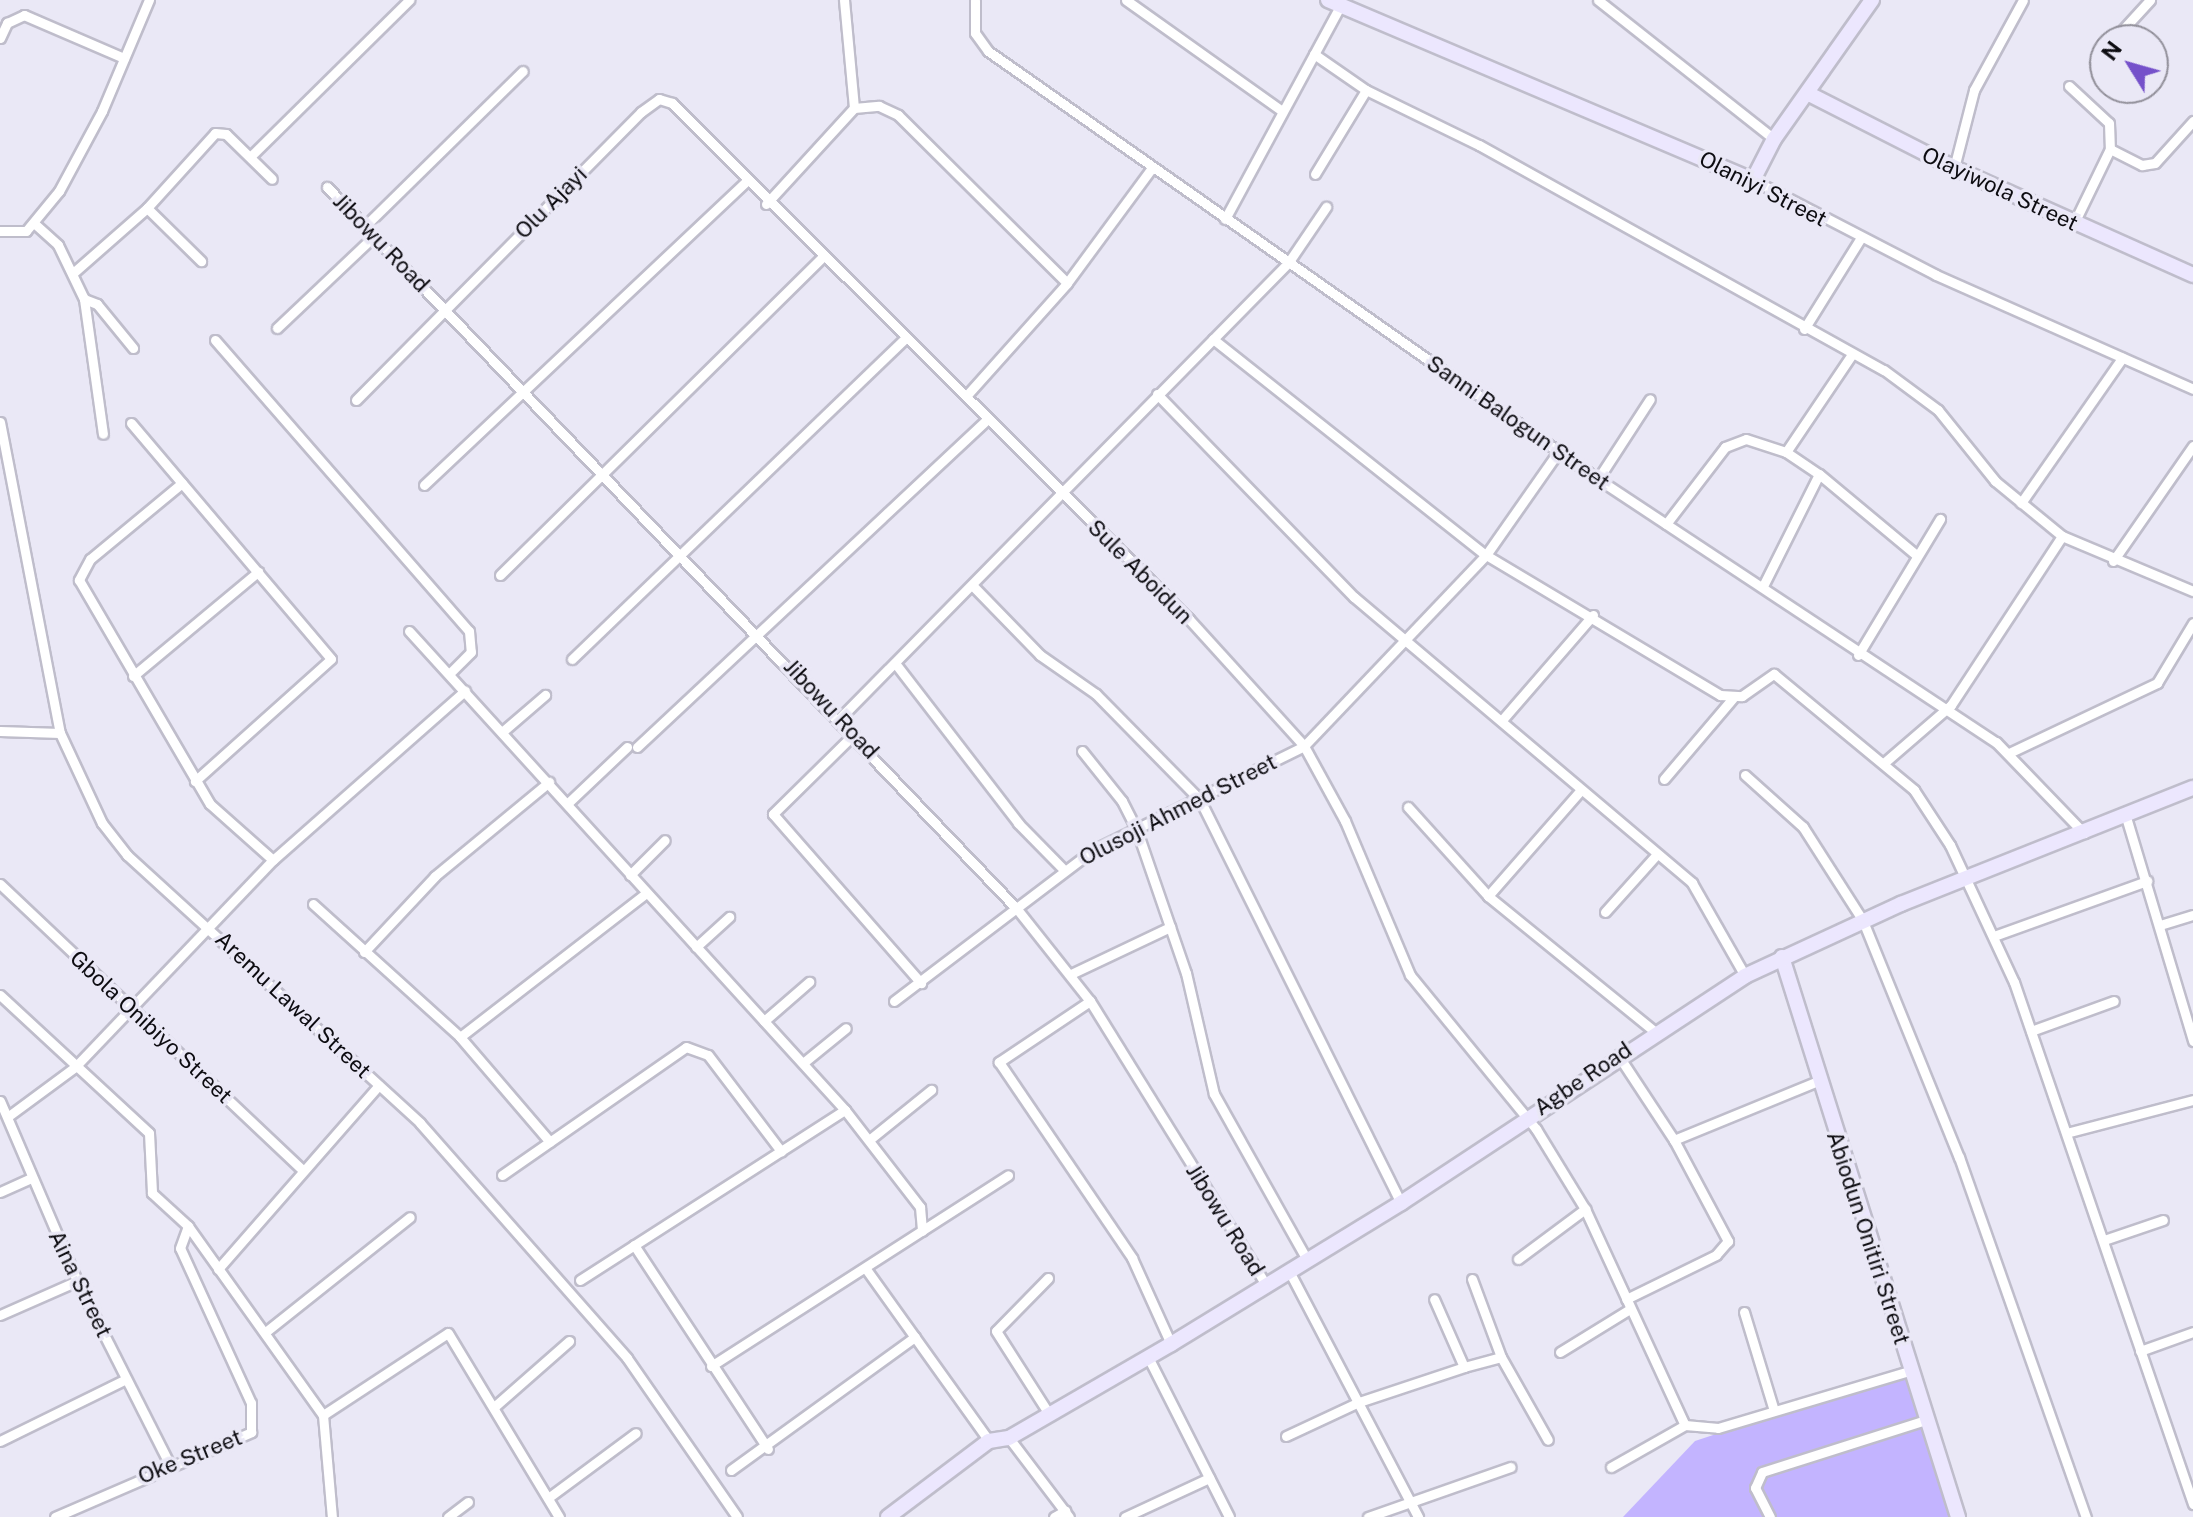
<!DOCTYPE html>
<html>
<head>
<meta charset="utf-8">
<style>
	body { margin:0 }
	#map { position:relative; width:2193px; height:1517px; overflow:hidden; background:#eae8f6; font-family:"Public Sans",sans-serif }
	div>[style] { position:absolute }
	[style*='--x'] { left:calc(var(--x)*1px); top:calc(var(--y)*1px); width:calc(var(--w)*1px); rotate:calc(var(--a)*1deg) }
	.green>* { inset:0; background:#c3b4ff }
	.roads { filter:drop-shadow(2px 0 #bfbdcb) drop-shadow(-2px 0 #bfbdcb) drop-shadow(0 2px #bfbdcb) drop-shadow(0 -2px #bfbdcb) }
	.street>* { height:9px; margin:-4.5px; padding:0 4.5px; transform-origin:4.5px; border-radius:4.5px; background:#fff }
	.secondary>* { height:14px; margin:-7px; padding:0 7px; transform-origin:7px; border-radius:7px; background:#ece7fe }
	span { translate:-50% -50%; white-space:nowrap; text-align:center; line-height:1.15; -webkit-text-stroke:7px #eae8f6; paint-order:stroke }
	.street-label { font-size:22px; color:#0d0c11 }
	.north { position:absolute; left:2089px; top:24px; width:80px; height:80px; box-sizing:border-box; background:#eae8f6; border:2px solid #92909a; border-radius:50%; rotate:307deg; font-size:22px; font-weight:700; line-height:32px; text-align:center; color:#0d0c11 }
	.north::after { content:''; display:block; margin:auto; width:28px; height:36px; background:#7551ca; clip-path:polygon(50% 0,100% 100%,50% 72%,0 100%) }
</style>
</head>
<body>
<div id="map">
	<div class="green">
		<div style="clip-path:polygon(1908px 1371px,1957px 1517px,1623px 1517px,1695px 1441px)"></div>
	</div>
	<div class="roads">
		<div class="street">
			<div style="--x:844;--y:0;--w:108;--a:84.7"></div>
			<div style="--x:975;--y:0;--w:33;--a:90"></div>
			<div style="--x:975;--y:33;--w:22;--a:54"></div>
			<div style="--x:988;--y:51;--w:745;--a:35.06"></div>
			<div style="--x:1598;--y:479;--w:477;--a:33.5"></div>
			<div style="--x:1996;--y:742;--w:127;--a:46"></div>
			<div style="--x:1126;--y:0;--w:190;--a:35.4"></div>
			<div style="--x:1598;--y:0;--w:224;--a:38.3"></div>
			<div style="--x:2117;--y:36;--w:49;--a:-47.5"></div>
			<div style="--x:0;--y:38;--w:17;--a:-65"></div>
			<div style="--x:7;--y:23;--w:19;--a:-25"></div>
			<div style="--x:24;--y:15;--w:109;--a:23.3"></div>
			<div style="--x:1314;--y:54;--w:63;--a:34.7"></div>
			<div style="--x:1366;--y:90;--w:126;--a:26"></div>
			<div style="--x:1479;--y:145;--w:463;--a:29.1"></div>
			<div style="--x:1884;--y:370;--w:67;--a:36.5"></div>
			<div style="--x:1938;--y:410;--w:91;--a:51.2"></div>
			<div style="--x:1995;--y:481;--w:87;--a:39.4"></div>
			<div style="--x:2062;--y:536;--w:142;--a:22.8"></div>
			<div style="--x:2069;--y:86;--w:54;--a:42.8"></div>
			<div style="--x:2109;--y:123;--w:26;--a:88"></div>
			<div style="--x:252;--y:155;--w:221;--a:-44.6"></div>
			<div style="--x:1954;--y:168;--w:81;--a:-75.6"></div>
			<div style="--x:1974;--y:90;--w:102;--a:-61.4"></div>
			<div style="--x:1315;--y:174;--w:98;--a:-58.7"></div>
			<div style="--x:1753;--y:180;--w:206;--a:27.4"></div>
			<div style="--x:1936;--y:275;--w:281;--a:23.9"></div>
			<div style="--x:327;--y:187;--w:999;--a:46.3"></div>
			<div style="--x:1017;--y:909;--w:117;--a:51.6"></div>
			<div style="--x:1090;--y:1001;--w:334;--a:58.2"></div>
			<div style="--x:766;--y:204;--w:130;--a:-47.5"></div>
			<div style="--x:854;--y:108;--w:25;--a:-5"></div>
			<div style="--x:879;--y:106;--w:21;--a:25"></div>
			<div style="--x:898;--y:115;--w:238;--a:44.8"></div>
			<div style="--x:147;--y:208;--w:76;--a:44.5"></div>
			<div style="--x:1225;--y:219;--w:242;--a:-61.6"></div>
			<div style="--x:2074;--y:223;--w:82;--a:-64.1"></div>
			<div style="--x:2110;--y:149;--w:36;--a:27"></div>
			<div style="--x:2142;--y:165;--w:13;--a:-9"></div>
			<div style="--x:2155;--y:163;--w:57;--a:-47.9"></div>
			<div style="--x:35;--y:224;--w:31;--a:42"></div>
			<div style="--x:58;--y:245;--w:60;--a:64.3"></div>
			<div style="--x:84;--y:299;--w:14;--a:21"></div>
			<div style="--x:97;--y:304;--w:57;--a:50.7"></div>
			<div style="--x:365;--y:226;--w:221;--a:-44.5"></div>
			<div style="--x:0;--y:231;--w:26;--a:0"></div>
			<div style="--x:26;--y:231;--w:52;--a:-50.5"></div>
			<div style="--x:59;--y:191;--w:91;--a:-61.7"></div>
			<div style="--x:102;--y:111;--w:121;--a:-67.1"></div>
			<div style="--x:73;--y:273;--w:98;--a:-41.3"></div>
			<div style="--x:147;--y:208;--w:101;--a:-47.8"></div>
			<div style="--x:215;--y:133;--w:11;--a:5"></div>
			<div style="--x:226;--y:134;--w:64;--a:44.4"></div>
			<div style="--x:84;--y:299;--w:136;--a:82"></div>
			<div style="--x:277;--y:328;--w:134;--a:-43.5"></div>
			<div style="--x:1804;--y:329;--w:106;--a:-58.1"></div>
			<div style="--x:1213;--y:339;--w:348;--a:38.4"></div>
			<div style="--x:1486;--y:555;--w:273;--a:30.9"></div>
			<div style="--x:1720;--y:695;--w:22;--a:3"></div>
			<div style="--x:1742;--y:696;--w:39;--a:-35"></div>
			<div style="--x:1774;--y:674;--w:182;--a:39.6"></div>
			<div style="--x:1914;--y:790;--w:66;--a:56.8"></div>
			<div style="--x:1950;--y:845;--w:151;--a:65"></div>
			<div style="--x:2014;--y:982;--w:552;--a:71.07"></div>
			<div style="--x:215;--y:340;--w:386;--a:48.9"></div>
			<div style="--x:469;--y:631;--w:21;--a:85"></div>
			<div style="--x:471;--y:652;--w:31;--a:135"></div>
			<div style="--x:1157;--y:394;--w:283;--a:45.9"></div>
			<div style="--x:1354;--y:597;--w:443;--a:40.2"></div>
			<div style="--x:1692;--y:883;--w:107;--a:60.3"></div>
			<div style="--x:967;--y:395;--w:150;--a:-48.2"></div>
			<div style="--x:1067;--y:283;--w:142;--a:-53.6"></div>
			<div style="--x:356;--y:400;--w:405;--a:-45.3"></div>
			<div style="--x:641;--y:112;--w:22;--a:-36"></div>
			<div style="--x:659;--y:99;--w:14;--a:17"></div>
			<div style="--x:672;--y:103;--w:730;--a:44.94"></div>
			<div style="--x:1189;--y:619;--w:171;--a:47.8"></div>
			<div style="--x:1304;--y:746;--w:85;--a:61.3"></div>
			<div style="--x:1345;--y:821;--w:167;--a:67.1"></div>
			<div style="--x:1410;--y:975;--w:199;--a:50.7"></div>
			<div style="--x:1536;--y:1129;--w:94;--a:58.5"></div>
			<div style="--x:1585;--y:1209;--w:238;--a:65.2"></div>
			<div style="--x:1685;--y:1425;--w:33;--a:5"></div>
			<div style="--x:1718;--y:1428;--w:202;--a:-16.6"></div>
			<div style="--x:0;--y:422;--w:317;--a:79.1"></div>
			<div style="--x:60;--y:733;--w:99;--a:65"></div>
			<div style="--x:102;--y:823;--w:41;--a:52"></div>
			<div style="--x:127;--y:855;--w:397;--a:42.4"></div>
			<div style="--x:420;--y:1123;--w:313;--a:48.6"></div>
			<div style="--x:627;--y:1358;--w:193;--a:55.3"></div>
			<div style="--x:131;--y:423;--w:309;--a:49.7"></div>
			<div style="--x:331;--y:659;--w:183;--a:138.1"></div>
			<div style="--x:1786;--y:452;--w:118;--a:-56"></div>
			<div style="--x:1598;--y:479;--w:95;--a:-57"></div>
			<div style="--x:182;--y:483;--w:119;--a:140.4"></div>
			<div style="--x:90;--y:559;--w:24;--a:118"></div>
			<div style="--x:79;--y:580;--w:259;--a:59.7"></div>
			<div style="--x:210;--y:804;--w:84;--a:41.6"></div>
			<div style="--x:424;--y:485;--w:441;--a:-43.3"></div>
			<div style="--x:2021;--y:503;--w:177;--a:-55.1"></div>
			<div style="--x:1666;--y:524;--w:97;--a:-52.5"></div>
			<div style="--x:1725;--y:447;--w:22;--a:-21"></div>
			<div style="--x:1746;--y:439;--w:42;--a:18"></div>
			<div style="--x:1786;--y:452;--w:40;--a:34"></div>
			<div style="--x:1819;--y:474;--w:125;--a:39.8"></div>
			<div style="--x:2113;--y:561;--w:140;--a:-55.2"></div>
			<div style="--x:500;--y:575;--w:455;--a:-44.6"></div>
			<div style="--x:973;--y:586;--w:96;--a:45.8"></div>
			<div style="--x:1040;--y:655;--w:68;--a:34.9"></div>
			<div style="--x:1096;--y:694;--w:148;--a:45.5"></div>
			<div style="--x:1200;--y:800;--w:450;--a:63.5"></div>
			<div style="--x:1763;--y:586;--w:125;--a:-63.4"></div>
			<div style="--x:409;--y:631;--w:648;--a:47.69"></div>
			<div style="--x:845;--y:1110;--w:123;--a:52.3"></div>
			<div style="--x:920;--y:1207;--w:24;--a:85"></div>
			<div style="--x:1858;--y:655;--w:159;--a:-58.9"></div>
			<div style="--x:572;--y:659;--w:463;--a:-43.9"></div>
			<div style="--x:895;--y:663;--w:202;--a:52.4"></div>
			<div style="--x:1018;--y:823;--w:64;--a:45.6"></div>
			<div style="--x:133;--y:676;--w:163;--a:-39.8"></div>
			<div style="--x:840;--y:718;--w:639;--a:-45.44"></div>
			<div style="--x:1288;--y:263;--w:68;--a:-55.8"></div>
			<div style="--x:1502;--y:720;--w:139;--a:-49.1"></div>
			<div style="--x:0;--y:731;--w:60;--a:1.9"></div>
			<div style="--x:502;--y:732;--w:57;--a:-40.7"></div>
			<div style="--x:854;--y:734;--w:114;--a:135.4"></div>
			<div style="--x:773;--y:814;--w:225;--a:48.8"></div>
			<div style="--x:637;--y:747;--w:481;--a:-43.1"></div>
			<div style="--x:1082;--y:751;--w:64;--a:51.3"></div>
			<div style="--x:1122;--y:801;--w:30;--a:63"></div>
			<div style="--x:1136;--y:828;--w:153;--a:71"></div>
			<div style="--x:1186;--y:973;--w:124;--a:77"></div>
			<div style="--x:1214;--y:1094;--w:190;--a:60.7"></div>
			<div style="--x:2009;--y:753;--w:164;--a:-25.3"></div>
			<div style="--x:2157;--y:683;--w:70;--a:-59"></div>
			<div style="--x:1885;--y:762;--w:87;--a:-40.8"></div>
			<div style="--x:1951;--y:705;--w:202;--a:-56.7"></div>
			<div style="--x:1745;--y:775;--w:78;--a:41.9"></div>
			<div style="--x:1803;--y:827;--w:112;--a:57.4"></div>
			<div style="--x:1863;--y:921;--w:255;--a:67.9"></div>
			<div style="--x:1959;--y:1157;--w:382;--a:70.6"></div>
			<div style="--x:1664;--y:779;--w:106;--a:-49.6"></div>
			<div style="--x:569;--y:802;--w:80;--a:-43.5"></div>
			<div style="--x:1408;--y:807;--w:120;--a:48"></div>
			<div style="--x:1488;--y:896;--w:214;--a:39.1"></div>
			<div style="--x:2126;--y:817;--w:234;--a:73.3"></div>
			<div style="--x:630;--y:875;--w:49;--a:-45"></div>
			<div style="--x:0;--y:884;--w:416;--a:43.4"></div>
			<div style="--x:1488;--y:896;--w:138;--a:-48.8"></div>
			<div style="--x:313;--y:904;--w:198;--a:42.1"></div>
			<div style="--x:460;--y:1037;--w:138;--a:49.4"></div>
			<div style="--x:1605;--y:912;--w:78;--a:-48.1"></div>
			<div style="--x:2160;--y:925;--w:34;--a:-17"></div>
			<div style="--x:1994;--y:936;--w:163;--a:-19.8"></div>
			<div style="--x:696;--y:947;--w:45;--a:-42.3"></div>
			<div style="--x:364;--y:952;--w:104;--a:-46.9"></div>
			<div style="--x:435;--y:876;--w:148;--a:-39.5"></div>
			<div style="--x:1071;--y:974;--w:110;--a:-25.4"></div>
			<div style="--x:0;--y:995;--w:203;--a:42.8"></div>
			<div style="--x:149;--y:1133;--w:60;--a:87.1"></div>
			<div style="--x:152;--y:1193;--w:49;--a:42.5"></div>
			<div style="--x:188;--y:1226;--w:232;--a:54.5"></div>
			<div style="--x:323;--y:1415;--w:102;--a:85"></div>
			<div style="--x:894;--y:1001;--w:250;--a:-37.2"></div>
			<div style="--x:1093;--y:850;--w:235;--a:-26.2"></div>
			<div style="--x:1304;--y:746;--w:264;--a:-46.4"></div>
			<div style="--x:1486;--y:555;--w:126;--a:-55"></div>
			<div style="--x:1090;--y:1001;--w:110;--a:146.2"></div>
			<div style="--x:999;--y:1062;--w:237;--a:55.8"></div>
			<div style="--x:1132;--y:1258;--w:94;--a:65.6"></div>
			<div style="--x:764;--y:1021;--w:60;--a:-40.9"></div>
			<div style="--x:2031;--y:1031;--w:88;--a:-19.9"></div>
			<div style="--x:460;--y:1037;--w:235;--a:-37.7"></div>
			<div style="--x:1618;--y:1055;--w:102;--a:56.6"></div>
			<div style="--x:1674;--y:1140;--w:115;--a:61.9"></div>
			<div style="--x:1728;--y:1241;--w:18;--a:131"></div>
			<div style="--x:1716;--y:1255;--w:100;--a:153.9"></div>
			<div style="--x:803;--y:1063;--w:55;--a:-39.1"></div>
			<div style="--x:0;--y:1101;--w:196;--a:66.8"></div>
			<div style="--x:77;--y:1281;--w:204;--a:63.2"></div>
			<div style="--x:10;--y:1115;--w:81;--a:-36.4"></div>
			<div style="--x:75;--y:1067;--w:286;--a:-46.3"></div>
			<div style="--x:273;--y:860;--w:256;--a:-41.4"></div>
			<div style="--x:2070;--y:1132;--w:127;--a:-14.6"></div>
			<div style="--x:869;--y:1140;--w:80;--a:-38.9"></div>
			<div style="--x:1674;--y:1140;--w:156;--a:-22.3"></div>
			<div style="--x:502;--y:1175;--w:224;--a:-34.8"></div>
			<div style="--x:686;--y:1047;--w:23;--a:20"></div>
			<div style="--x:708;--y:1055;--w:121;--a:52.8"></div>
			<div style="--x:0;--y:1192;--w:32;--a:-24"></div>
			<div style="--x:2107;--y:1239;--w:59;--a:-18.7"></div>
			<div style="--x:634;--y:1245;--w:244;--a:56.7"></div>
			<div style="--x:1518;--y:1259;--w:84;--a:-36.7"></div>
			<div style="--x:218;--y:1269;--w:244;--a:-48.8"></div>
			<div style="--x:866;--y:1269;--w:211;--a:54.4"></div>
			<div style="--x:1289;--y:1271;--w:278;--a:62.3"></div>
			<div style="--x:1048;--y:1278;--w:74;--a:134.5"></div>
			<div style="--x:996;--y:1331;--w:98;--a:57.4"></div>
			<div style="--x:1472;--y:1279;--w:83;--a:69.6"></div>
			<div style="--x:580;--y:1280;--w:315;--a:-32.7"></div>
			<div style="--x:1744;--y:1312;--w:103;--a:73.1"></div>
			<div style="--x:0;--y:1315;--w:84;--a:-23.8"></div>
			<div style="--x:268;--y:1330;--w:181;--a:-38.5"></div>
			<div style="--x:2140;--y:1351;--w:56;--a:-19.7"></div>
			<div style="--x:1560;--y:1352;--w:82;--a:-31.6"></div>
			<div style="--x:1148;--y:1357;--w:179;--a:63.1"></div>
			<div style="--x:711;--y:1366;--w:353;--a:-32.7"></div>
			<div style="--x:1464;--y:1367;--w:38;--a:-15"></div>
			<div style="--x:1501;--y:1357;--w:95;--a:60.5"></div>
			<div style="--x:494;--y:1407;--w:100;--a:-41.3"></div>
			<div style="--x:323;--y:1415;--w:149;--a:-33.3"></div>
			<div style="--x:448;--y:1333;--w:215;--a:58.9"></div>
			<div style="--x:1286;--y:1436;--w:81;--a:-25"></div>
			<div style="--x:1359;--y:1402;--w:111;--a:-18.4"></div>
			<div style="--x:1464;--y:1367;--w:74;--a:-113.8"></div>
			<div style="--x:1009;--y:1438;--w:99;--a:52.8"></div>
			<div style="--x:0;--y:1441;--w:140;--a:-26.2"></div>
			<div style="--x:1611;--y:1467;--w:85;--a:-29.6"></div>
			<div style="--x:731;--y:1470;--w:227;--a:-35.9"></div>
			<div style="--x:548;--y:1498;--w:109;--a:-36.5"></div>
			<div style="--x:55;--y:1517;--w:214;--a:-23.4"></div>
			<div style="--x:251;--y:1432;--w:29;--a:-90"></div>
			<div style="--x:251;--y:1403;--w:170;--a:-114.6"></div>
			<div style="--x:180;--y:1248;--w:23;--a:-70"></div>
			<div style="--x:448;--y:1517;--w:25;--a:-37"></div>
			<div style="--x:1054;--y:1517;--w:13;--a:-29"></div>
			<div style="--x:1125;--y:1517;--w:93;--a:-24.9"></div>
			<div style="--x:1368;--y:1517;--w:151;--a:-19.3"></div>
			<div style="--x:1770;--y:1517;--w:33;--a:-117"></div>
			<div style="--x:1755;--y:1488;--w:17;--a:-66"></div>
			<div style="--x:1762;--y:1472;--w:175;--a:-17.6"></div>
		</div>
		<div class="secondary">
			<div style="--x:1328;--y:0;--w:462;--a:23"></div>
			<div style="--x:1753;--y:180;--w:46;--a:-62.9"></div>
			<div style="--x:1774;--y:139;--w:170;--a:-54.8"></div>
			<div style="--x:1811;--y:95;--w:161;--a:27"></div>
			<div style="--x:1954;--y:168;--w:262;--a:24.1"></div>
			<div style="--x:1782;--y:957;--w:587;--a:72.55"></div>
			<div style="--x:888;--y:1517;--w:126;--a:-37"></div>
			<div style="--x:989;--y:1441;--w:20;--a:-9"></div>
			<div style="--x:1009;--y:1438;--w:187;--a:-30.1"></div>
			<div style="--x:1171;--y:1344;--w:270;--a:-31.5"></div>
			<div style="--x:1401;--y:1203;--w:412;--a:-33.4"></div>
			<div style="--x:1745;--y:976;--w:172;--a:-24.8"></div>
			<div style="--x:1901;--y:904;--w:314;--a:-21.7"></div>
		</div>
	</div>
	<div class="street-label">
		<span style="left:1763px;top:189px;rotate:27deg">Olaniyi Street</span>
		<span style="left:2000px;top:189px;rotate:25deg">Olayiwola Street</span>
		<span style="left:551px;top:203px;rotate:-45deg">Olu Ajayi</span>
		<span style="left:381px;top:243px;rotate:46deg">Jibowu Road</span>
		<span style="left:1518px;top:423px;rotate:35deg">Sanni Balogun Street</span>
		<span style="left:1140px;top:572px;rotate:45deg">Sule Aboidun</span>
		<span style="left:831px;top:709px;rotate:47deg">Jibowu Road</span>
		<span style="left:1178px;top:810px;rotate:-27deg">Olusoji Ahmed Street</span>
		<span style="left:293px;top:1005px;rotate:43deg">Aremu Lawal Street</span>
		<span style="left:151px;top:1027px;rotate:43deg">Gbola Onibiyo Street</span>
		<span style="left:1583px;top:1079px;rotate:-34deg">Agbe Road</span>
		<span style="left:1225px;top:1220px;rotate:58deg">Jibowu Road</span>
		<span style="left:1868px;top:1238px;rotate:72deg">Abiodun Onitiri Street</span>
		<span style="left:80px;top:1284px;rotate:64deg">Aina Street</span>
		<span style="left:190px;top:1457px;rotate:-22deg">Oke Street</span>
	</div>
	<div class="north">N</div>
</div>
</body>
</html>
